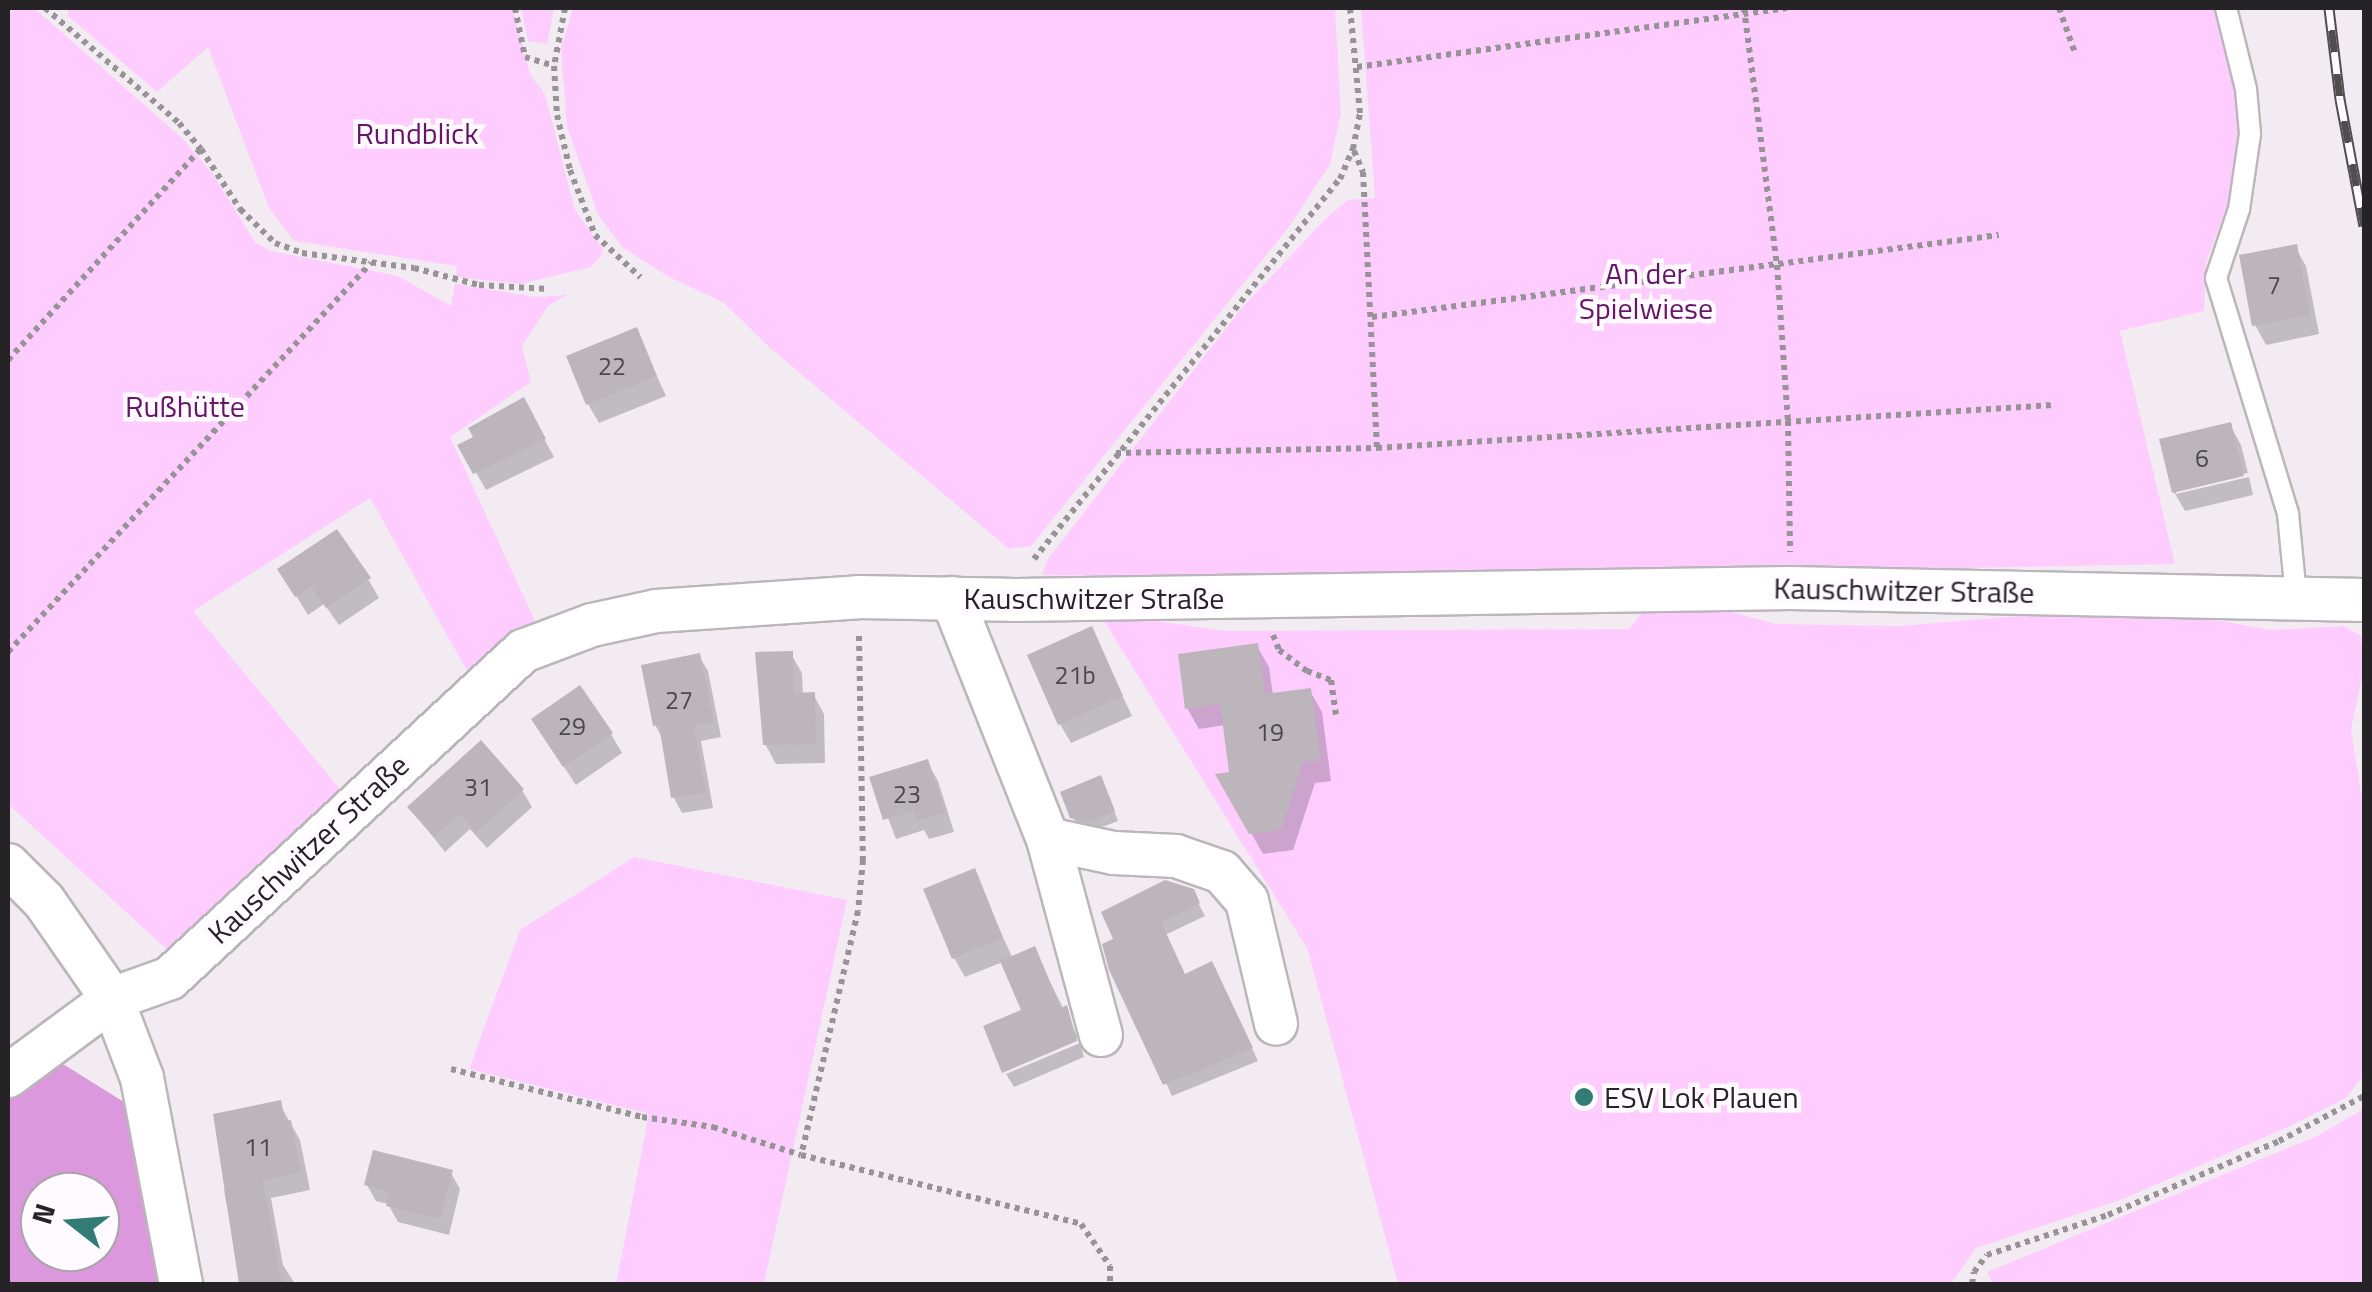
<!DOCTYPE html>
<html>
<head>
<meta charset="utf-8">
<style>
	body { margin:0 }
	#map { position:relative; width:2372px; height:1292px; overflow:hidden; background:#f2ecf2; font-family:"Titillium Web",sans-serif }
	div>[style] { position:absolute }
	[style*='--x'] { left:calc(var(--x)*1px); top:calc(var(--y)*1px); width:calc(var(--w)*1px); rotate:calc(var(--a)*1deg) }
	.green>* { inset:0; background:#fcf }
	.forest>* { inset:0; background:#db98dc }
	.shadow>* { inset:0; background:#0003 }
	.building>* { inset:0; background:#bcb6bc }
	.path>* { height:6px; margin-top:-3px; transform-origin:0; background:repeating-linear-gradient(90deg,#979397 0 5px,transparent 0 10px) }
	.roads { filter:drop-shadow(2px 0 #bbb6bb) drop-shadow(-2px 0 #bbb6bb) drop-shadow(0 2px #bbb6bb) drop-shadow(0 -2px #bbb6bb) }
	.lane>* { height:20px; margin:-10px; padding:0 10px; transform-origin:10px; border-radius:10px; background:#fff }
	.street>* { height:42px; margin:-21px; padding:0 21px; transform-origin:21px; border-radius:21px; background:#fff }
	.rail>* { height:11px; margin-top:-5.5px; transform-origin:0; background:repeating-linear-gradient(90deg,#fffaff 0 22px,#504d50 0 44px); box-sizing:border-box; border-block:2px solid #504d50 }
	.dots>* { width:28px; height:28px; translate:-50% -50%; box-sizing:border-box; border:5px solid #fffaff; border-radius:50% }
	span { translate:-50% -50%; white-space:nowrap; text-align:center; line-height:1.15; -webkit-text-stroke:9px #fffaff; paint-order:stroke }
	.number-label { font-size:25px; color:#4b484b }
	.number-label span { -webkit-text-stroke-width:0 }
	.park-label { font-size:30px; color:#661669 }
	.street-label { font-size:30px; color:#252325 }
	.poi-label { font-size:30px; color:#252325 }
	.left { translate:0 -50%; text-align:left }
	.frame { position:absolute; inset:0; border:10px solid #252325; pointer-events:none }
	.north { position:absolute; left:20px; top:1172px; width:100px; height:100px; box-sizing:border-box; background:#fffaff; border:2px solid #a8a4a8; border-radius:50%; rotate:287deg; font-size:28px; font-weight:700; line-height:40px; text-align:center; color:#252325 }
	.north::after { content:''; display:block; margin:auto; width:35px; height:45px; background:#337b75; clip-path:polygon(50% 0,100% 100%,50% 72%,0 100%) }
</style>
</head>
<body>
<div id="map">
	<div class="green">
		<div style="clip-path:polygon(15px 8px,34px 8px,182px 138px,212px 173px,255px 242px,271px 251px,398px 276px,451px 306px,455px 284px,537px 297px,567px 295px,548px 306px,522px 346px,531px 382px,450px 437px,537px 625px,470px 676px,370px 498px,193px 611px,340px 789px,175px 957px,8px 804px,8px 15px)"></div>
		<div style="clip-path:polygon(67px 8px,513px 8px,530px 74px,545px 94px,575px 210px,603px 249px,601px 256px,591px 267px,520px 284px,456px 277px,457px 266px,294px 241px,269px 208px,208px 47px,157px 92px,68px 16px)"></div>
		<div style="clip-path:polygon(521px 8px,554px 8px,547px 44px,528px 41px)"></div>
		<div style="clip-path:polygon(573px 8px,1335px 8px,1341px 113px,1330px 164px,1289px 227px,1031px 546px,1009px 549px,770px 348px,724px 303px,667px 276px,622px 247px,598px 215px,567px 127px,561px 49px)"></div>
		<div style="clip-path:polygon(1361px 8px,2213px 8px,2239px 101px,2236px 182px,2206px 262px,2204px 311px,2120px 331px,2175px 564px,1425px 578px,1042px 575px,1048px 559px,1240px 310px,1327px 217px,1348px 200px,1375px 198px)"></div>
		<div style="clip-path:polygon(2141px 606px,2270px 630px,2344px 626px,2361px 636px,2364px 668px,2351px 729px,2364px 811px,2364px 1075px,2346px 1098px,2286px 1128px,2123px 1199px,1976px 1248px,1951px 1284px,1398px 1284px,1307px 948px,1099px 613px,1227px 631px,1629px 629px,1646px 608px,1721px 609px,1776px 624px,1899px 626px)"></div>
		<div style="clip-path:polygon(634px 857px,847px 900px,764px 1284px,616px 1284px,649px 1114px,469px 1069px,520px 930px)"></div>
		<div style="clip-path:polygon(2364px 1109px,2364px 1284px,1993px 1284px,1987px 1272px,2315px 1137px)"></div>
	</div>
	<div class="forest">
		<div style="clip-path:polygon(evenodd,63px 1064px,127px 1104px,161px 1284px,8px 1284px,8px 1095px,63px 1064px,40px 1192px,100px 1192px,100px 1252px,40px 1252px,40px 1192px)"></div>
	</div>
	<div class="shadow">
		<div style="clip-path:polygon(2295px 247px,2306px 266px,2319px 334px,2266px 345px,2255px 325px)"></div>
		<div style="clip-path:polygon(636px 330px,666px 396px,599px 423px,588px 404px)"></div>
		<div style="clip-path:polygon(523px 401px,554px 457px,486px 490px,461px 446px)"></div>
		<div style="clip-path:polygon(2230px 425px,2241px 445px,2248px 473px,2176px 489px,2176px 494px,2249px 477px,2253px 495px,2185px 511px,2174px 492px,2162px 441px)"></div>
		<div style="clip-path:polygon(280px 570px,368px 579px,379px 598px,339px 625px,324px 604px,308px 615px)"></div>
		<div style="clip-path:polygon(1091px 629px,1132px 716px,1071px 743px,1060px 724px)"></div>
		<div style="clip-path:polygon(1257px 646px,1269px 667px,1273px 695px,1310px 691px,1322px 712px,1331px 781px,1315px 783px,1293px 850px,1263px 854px,1219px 776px,1231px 774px,1225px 725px,1199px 729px,1187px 708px)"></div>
		<div style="clip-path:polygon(791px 654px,802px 673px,803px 695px,813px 694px,824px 714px,825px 763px,776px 764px,765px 744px)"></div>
		<div style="clip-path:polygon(699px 656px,708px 671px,721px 737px,701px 741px,713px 808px,682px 813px,674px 798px,664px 741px,655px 725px)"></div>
		<div style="clip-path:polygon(611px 734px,622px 753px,576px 785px,545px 738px)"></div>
		<div style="clip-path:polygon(927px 762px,938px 781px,954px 832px,929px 839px,924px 830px,896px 839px,873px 778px)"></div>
		<div style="clip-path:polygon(1105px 787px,1118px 821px,1094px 830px,1078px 827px,1073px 817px)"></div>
		<div style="clip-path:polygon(522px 790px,532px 807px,487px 848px,470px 829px,445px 852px,410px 808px)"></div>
		<div style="clip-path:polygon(973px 871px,1013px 959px,1034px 950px,1078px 1038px,1004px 1069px,1024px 1011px,1003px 962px,965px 977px,954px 958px)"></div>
		<div style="clip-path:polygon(1192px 891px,1205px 916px,1165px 935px,1185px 976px,1218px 976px,1258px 1061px,1172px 1096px,1112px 969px)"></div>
		<div style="clip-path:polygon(1080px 1043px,1084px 1057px,1014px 1087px,1006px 1074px)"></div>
		<div style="clip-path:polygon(279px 1103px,300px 1140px,310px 1190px,271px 1198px,283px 1265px,295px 1284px,241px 1284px,224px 1190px,230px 1189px)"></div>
		<div style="clip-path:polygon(451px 1173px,460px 1189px,449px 1235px,398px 1222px,388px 1204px,376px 1201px,367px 1185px)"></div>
	</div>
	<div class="building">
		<div style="clip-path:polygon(2297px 244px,2310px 315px,2252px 326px,2239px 255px)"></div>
		<div style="clip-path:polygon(637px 327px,657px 376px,586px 405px,566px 356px)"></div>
		<div style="clip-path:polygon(524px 397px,546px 439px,473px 474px,457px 445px,473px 437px,468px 428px)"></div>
		<div style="clip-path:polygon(2231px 422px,2244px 476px,2172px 493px,2159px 439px)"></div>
		<div style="clip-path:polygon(337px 529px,371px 578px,326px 608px,311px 586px,295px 597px,277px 569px)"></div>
		<div style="clip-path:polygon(1092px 626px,1123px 696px,1058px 725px,1027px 655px)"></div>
		<div style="clip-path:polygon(1258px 643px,1265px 694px,1311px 688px,1320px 760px,1303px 762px,1281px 830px,1249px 834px,1215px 774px,1229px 772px,1220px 704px,1185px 709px,1178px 654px)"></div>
		<div style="clip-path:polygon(793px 651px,794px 693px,815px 692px,816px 744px,763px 745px,755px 652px)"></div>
		<div style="clip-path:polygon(700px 653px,714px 722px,694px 726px,706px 793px,671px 798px,659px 725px,653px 726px,641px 665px)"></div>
		<div style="clip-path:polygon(580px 685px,613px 733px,563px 767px,531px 719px)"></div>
		<div style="clip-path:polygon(481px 740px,524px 789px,476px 833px,459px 814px,434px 837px,407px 807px)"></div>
		<div style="clip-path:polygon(928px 759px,945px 812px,916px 821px,913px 811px,883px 820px,869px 777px)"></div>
		<div style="clip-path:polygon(1101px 775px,1115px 811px,1088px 822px,1070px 818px,1060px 792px)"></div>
		<div style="clip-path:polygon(975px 868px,1003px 938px,952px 959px,923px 889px)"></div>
		<div style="clip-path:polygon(1165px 880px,1194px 889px,1200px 903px,1161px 922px,1185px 974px,1212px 961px,1253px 1048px,1163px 1085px,1109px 970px,1102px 944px,1113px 939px,1101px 912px)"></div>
		<div style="clip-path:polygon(1035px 946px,1061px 1008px,1067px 1005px,1077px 1041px,1002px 1073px,983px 1026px,1021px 1010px,1000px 961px)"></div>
		<div style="clip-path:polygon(281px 1100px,285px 1121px,291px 1120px,301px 1173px,263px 1180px,282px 1284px,239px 1284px,213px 1114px)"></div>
		<div style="clip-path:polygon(373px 1150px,453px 1170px,440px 1219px,386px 1206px,390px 1192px,364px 1185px)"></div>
	</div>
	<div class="path">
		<div style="--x:45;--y:8;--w:177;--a:40.6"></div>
		<div style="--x:179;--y:123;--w:34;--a:50"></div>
		<div style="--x:201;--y:149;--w:72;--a:57"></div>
		<div style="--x:240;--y:209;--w:49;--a:44.2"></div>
		<div style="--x:275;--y:243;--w:29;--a:20"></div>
		<div style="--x:302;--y:253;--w:113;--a:7.6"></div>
		<div style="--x:414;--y:268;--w:67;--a:14.7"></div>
		<div style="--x:479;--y:285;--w:69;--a:3.3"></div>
		<div style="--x:515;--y:8;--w:50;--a:78.5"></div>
		<div style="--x:525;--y:57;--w:30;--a:17"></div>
		<div style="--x:565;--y:8;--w:59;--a:100.7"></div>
		<div style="--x:554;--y:66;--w:49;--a:86.5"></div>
		<div style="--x:557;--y:115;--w:57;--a:76.7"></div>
		<div style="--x:570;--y:170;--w:70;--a:69"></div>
		<div style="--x:595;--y:235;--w:62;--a:43"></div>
		<div style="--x:1744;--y:8;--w:259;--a:82.7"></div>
		<div style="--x:1777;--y:265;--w:156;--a:86"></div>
		<div style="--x:1788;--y:421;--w:131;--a:89.1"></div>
		<div style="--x:2059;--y:8;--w:48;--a:70.4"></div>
		<div style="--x:1357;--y:67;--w:434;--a:-7.8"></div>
		<div style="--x:1354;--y:151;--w:23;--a:67"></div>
		<div style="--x:1363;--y:172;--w:276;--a:87.1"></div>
		<div style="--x:1372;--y:317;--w:632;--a:-7.45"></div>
		<div style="--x:8;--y:360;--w:286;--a:-47.6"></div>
		<div style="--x:1116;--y:453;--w:261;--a:-1.1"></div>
		<div style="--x:1377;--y:448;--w:677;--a:-3.64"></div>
		<div style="--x:1034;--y:559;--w:488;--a:-51.2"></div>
		<div style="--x:1340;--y:179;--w:33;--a:-67"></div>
		<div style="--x:1353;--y:149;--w:37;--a:-79"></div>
		<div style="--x:1360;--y:113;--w:105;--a:-95.4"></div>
		<div style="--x:1273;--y:635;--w:16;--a:68"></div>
		<div style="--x:1279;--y:650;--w:35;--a:37"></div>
		<div style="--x:1307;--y:671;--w:26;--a:21"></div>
		<div style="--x:1331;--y:680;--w:35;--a:82"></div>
		<div style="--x:859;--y:636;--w:224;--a:89"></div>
		<div style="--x:863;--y:860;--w:51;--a:95.6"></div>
		<div style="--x:858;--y:911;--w:251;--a:103.1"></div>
		<div style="--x:801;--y:1155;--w:288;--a:13.8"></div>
		<div style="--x:1081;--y:1224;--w:51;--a:55.4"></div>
		<div style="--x:1110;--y:1266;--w:18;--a:90"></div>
		<div style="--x:8;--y:652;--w:532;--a:-46.98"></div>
		<div style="--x:451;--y:1069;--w:197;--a:14.1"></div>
		<div style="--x:642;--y:1117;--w:72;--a:8"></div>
		<div style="--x:713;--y:1127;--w:92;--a:17.7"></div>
		<div style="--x:1972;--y:1284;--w:12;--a:-81"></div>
		<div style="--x:1974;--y:1272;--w:21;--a:-53"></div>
		<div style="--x:1987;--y:1255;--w:127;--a:-18.3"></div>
		<div style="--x:2108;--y:1215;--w:186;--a:-23.4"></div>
		<div style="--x:2279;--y:1141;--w:96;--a:-27.9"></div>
	</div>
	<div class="roads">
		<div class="lane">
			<div style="--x:2226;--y:8;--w:83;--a:76.1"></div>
			<div style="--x:2246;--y:89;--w:45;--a:84.9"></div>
			<div style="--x:2250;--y:134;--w:76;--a:98.3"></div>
			<div style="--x:2239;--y:209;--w:73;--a:108.4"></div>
			<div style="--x:2216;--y:278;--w:247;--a:73"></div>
			<div style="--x:2288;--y:514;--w:81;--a:84.4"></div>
		</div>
		<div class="street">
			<div style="--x:952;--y:598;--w:259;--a:68.3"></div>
			<div style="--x:1048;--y:839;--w:203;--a:74.9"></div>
			<div style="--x:1048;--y:839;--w:67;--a:12"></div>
			<div style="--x:1114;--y:853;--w:62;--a:2.8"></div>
			<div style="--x:1176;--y:856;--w:49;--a:19.2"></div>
			<div style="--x:1222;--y:872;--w:38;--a:49"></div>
			<div style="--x:1247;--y:901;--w:126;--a:76.7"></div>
			<div style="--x:8;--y:865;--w:51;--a:45"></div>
			<div style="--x:44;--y:901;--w:119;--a:55.2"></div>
			<div style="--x:112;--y:999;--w:85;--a:69.2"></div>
			<div style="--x:142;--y:1078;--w:210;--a:79.3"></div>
			<div style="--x:8;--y:1076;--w:129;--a:-36.5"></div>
			<div style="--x:112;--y:999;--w:62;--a:-19.9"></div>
			<div style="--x:170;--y:978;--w:481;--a:-42.8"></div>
			<div style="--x:523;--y:651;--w:74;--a:-20.6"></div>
			<div style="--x:592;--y:625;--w:66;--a:-12.3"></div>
			<div style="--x:656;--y:611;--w:203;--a:-3.9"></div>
			<div style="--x:859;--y:597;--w:157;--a:1.1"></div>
			<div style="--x:1016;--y:600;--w:774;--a:-0.89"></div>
			<div style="--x:1790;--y:588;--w:574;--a:1.2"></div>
		</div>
	</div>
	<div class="rail">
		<div style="--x:2329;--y:8;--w:92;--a:83.1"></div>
		<div style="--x:2340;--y:99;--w:129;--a:79.3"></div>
	</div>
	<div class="dots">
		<div style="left:1584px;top:1097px;background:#337b75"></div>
	</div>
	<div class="number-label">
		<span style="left:2274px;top:285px">7</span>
		<span style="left:612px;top:366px">22</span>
		<span style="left:2202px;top:458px">6</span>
		<span style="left:1075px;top:675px">21b</span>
		<span style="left:679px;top:700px">27</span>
		<span style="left:572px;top:726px">29</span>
		<span style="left:1270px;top:732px">19</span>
		<span style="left:478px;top:787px">31</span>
		<span style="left:907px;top:794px">23</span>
		<span style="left:258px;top:1147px">11</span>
	</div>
	<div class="park-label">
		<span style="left:417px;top:133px">Rundblick</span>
		<span style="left:1646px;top:290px">An der<br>Spielwiese</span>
		<span style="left:185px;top:406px">Rußhütte</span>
	</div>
	<div class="street-label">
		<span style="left:1904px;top:590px;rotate:1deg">Kauschwitzer Straße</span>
		<span style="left:1094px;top:598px">Kauschwitzer Straße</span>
		<span style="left:308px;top:849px;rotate:-43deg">Kauschwitzer Straße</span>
	</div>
	<div class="poi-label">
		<span class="left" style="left:1604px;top:1097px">ESV Lok Plauen</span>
	</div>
	<div class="frame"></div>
	<div class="north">N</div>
</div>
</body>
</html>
